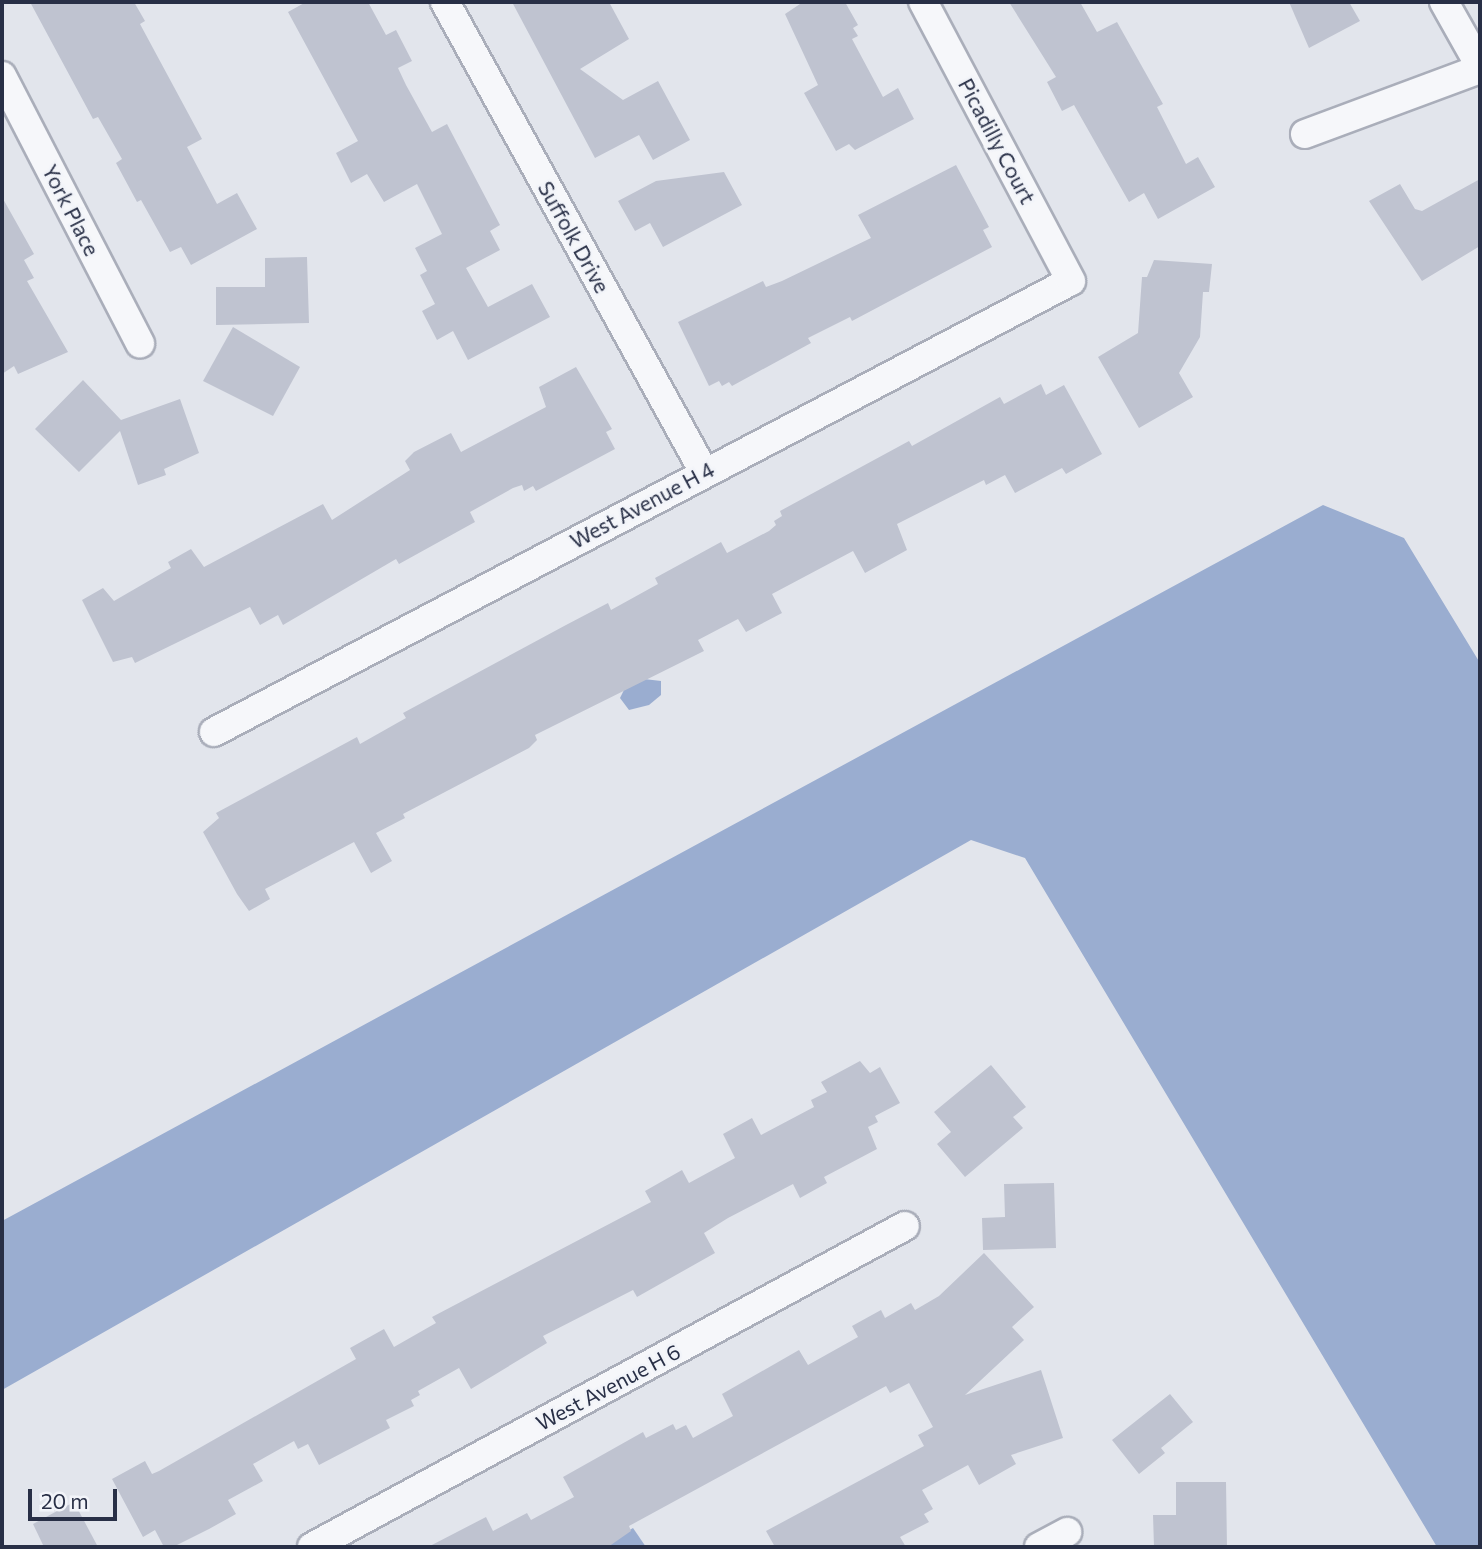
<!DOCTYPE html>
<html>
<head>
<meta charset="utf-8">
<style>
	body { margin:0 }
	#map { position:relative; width:1482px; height:1549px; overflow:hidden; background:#e2e5ec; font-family:Commissioner,sans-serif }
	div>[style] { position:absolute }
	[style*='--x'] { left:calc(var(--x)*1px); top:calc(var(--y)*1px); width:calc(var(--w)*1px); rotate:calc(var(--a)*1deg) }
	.water>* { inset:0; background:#9aadd0 }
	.building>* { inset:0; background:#bfc3d0 }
	.roads { filter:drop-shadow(2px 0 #aaaeba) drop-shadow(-2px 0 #aaaeba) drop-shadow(0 2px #aaaeba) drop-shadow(0 -2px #aaaeba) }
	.minor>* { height:28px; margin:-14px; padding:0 14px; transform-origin:14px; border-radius:14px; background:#f6f7fa }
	span { translate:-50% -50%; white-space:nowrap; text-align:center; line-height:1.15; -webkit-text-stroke:5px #f2f4f9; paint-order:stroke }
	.street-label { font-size:21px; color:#282f46 }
	.frame { position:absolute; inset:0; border:4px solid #282f46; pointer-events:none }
	.scale { position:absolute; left:28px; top:1489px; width:89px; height:32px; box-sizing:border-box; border:4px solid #282f46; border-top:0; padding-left:9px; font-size:21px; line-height:24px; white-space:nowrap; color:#282f46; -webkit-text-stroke:5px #f2f4f9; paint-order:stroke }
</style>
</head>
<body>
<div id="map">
	<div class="water">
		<div style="clip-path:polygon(1323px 505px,1404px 538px,1480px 663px,1480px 1547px,1437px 1547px,1025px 858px,971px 840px,2px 1390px,2px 1221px)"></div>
		<div style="clip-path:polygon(644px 679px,661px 681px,661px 695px,649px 705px,629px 710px,620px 698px,624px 690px)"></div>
		<div style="clip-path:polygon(633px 1528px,646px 1547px,608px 1547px,613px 1540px)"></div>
	</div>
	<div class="building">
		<div style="clip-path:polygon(30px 2px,134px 2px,145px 21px,140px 24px,202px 139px,187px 147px,217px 204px,237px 193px,257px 229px,191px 265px,181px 247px,170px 252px,141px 200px,137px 202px,116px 163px,122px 159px,98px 117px,93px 119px)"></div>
		<div style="clip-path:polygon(306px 2px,368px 2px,386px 35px,396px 30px,412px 61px,398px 68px,406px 85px,432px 132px,447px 124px,500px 225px,490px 231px,500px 250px,466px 268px,488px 307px,532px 284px,550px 317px,468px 360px,453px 331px,437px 340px,422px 311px,435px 304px,420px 275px,427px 271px,415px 248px,442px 234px,417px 184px,384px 202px,367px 174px,351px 183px,336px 153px,358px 141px,288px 12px)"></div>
		<div style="clip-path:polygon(512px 2px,609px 2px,629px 39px,580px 69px,623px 100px,658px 81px,690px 140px,653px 160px,639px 135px,595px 158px)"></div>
		<div style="clip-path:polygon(803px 2px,845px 2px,858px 25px,853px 28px,858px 36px,852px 39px,883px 97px,898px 88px,914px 119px,855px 150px,849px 144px,836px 151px,804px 93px,818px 85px,785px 14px)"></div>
		<div style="clip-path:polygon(1009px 2px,1080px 2px,1097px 32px,1117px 22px,1163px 104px,1157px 107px,1186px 164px,1198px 157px,1215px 187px,1158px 219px,1144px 193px,1129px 202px,1074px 105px,1062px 111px,1047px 82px,1056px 77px)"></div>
		<div style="clip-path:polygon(1289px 2px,1349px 2px,1360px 21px,1309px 48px)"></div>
		<div style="clip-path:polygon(956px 165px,989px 227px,983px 230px,992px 247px,852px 321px,850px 317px,808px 338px,811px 343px,732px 386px,729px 382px,722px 386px,719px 381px,709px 386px,678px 322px,763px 281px,766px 287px,782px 281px,871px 238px,858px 215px)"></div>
		<div style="clip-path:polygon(724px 172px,742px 205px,663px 247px,650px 223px,635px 231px,618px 201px,656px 181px)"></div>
		<div style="clip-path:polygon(1480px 179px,1480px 246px,1422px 281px,1369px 201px,1400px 184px,1415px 209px,1422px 211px)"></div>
		<div style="clip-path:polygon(2px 197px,34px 254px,24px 260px,34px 278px,27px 281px,68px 352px,18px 374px,14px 366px,2px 374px)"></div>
		<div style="clip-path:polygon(307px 257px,309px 323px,216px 325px,216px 287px,265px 287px,265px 258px)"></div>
		<div style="clip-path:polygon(1154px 260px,1212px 264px,1209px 292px,1203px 292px,1200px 337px,1179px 373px,1193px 397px,1139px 428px,1098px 357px,1138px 333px,1142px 277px,1147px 277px)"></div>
		<div style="clip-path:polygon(233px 327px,300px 367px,273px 416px,203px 381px)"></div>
		<div style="clip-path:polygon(576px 367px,612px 429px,606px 432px,615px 449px,536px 491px,533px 486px,524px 491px,522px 485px,513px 488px,470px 512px,475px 522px,399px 564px,396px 559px,283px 625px,278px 615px,260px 625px,250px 607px,135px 663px,132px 657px,113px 662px,82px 600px,103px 588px,114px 601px,171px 568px,168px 562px,191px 549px,204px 567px,323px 504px,332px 520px,410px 470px,405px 461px,414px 452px,451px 433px,461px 452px,546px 407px,539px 387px)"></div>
		<div style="clip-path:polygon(83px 380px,121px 420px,180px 399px,199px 453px,164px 469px,166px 475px,138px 485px,120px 431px,79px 472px,35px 429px)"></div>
		<div style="clip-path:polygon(1041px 384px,1046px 395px,1064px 385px,1102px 454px,1066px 474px,1062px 468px,1015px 493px,1005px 475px,986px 485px,984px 480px,897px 524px,907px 550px,865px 573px,853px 551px,772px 594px,782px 613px,746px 632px,738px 619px,698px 640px,704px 651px,535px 735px,537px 740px,529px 748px,403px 814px,405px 818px,376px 833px,392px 861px,371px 873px,354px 842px,265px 889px,270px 899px,249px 911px,237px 894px,203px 832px,219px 818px,216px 813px,357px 737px,360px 744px,406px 718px,403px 713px,566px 625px,608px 603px,611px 610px,658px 584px,655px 578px,721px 542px,727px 553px,769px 531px,776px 525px,774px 521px,782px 516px,780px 511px,909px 441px,912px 446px,1000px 397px,1004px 404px)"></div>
		<div style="clip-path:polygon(860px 1061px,870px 1073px,880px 1067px,900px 1103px,875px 1116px,878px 1122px,868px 1127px,877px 1149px,824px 1177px,827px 1183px,800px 1198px,793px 1184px,728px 1218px,704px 1233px,715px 1253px,637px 1297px,633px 1290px,543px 1336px,547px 1343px,471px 1389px,459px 1368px,418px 1391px,420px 1395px,411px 1400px,414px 1406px,386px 1420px,390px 1428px,319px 1465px,308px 1444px,298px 1449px,294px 1441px,253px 1464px,263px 1481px,228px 1500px,236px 1514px,209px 1529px,173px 1547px,164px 1547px,155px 1530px,143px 1537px,112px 1479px,145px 1461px,152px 1474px,159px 1471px,356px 1359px,350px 1348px,384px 1329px,394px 1347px,436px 1323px,432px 1317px,651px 1202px,645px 1191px,682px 1170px,689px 1183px,735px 1158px,723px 1134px,752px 1118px,761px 1135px,814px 1107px,811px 1100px,827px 1092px,821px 1082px)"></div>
		<div style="clip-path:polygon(991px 1065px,1026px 1107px,1013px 1117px,1023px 1128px,965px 1177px,937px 1144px,951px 1132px,934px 1112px)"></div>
		<div style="clip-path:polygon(1054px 1183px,1056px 1248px,983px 1250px,982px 1218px,1005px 1217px,1004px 1184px)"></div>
		<div style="clip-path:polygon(984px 1253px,1034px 1307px,1012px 1327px,1024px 1340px,965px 1395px,1041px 1370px,1063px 1438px,1011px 1455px,1016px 1464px,979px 1485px,968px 1465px,922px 1490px,933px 1509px,924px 1514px,929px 1522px,900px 1537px,906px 1547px,775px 1547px,766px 1531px,924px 1446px,918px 1435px,933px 1427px,909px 1383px,890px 1393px,886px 1386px,629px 1526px,631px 1531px,608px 1547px,428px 1547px,486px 1517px,493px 1531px,527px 1513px,531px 1520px,574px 1497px,563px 1477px,643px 1432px,646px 1438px,673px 1424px,676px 1430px,686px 1425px,693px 1438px,733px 1416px,722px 1394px,799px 1350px,808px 1365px,858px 1337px,852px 1326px,881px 1310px,885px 1318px,911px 1303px,915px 1310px,939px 1296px)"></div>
		<div style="clip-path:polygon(1170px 1394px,1193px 1422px,1161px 1448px,1165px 1453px,1139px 1474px,1112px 1440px)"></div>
		<div style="clip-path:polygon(1176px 1482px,1226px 1482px,1227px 1547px,1154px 1547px,1153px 1515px,1176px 1515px)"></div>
		<div style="clip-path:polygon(74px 1502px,98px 1547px,44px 1547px,33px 1524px)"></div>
	</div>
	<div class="roads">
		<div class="minor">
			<div style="--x:445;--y:2;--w:537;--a:61.14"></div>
			<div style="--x:1444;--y:2;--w:73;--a:60.6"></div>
			<div style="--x:2;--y:76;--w:301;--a:62.7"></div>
			<div style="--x:1305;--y:134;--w:187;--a:-20.4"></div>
			<div style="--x:214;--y:732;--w:968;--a:-27.76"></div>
			<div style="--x:1071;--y:281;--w:316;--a:-117.9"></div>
			<div style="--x:312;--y:1547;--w:674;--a:-28.43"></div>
			<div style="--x:1039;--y:1547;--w:32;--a:-28"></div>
		</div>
	</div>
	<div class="street-label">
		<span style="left:997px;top:141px;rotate:62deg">Picadilly Court</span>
		<span style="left:71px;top:210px;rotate:63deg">York Place</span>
		<span style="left:574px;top:237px;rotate:61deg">Suffolk Drive</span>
		<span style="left:642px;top:505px;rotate:-28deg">West Avenue H 4</span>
		<span style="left:608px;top:1387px;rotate:-28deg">West Avenue H 6</span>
	</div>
	<div class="frame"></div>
	<div class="scale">20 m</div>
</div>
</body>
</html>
